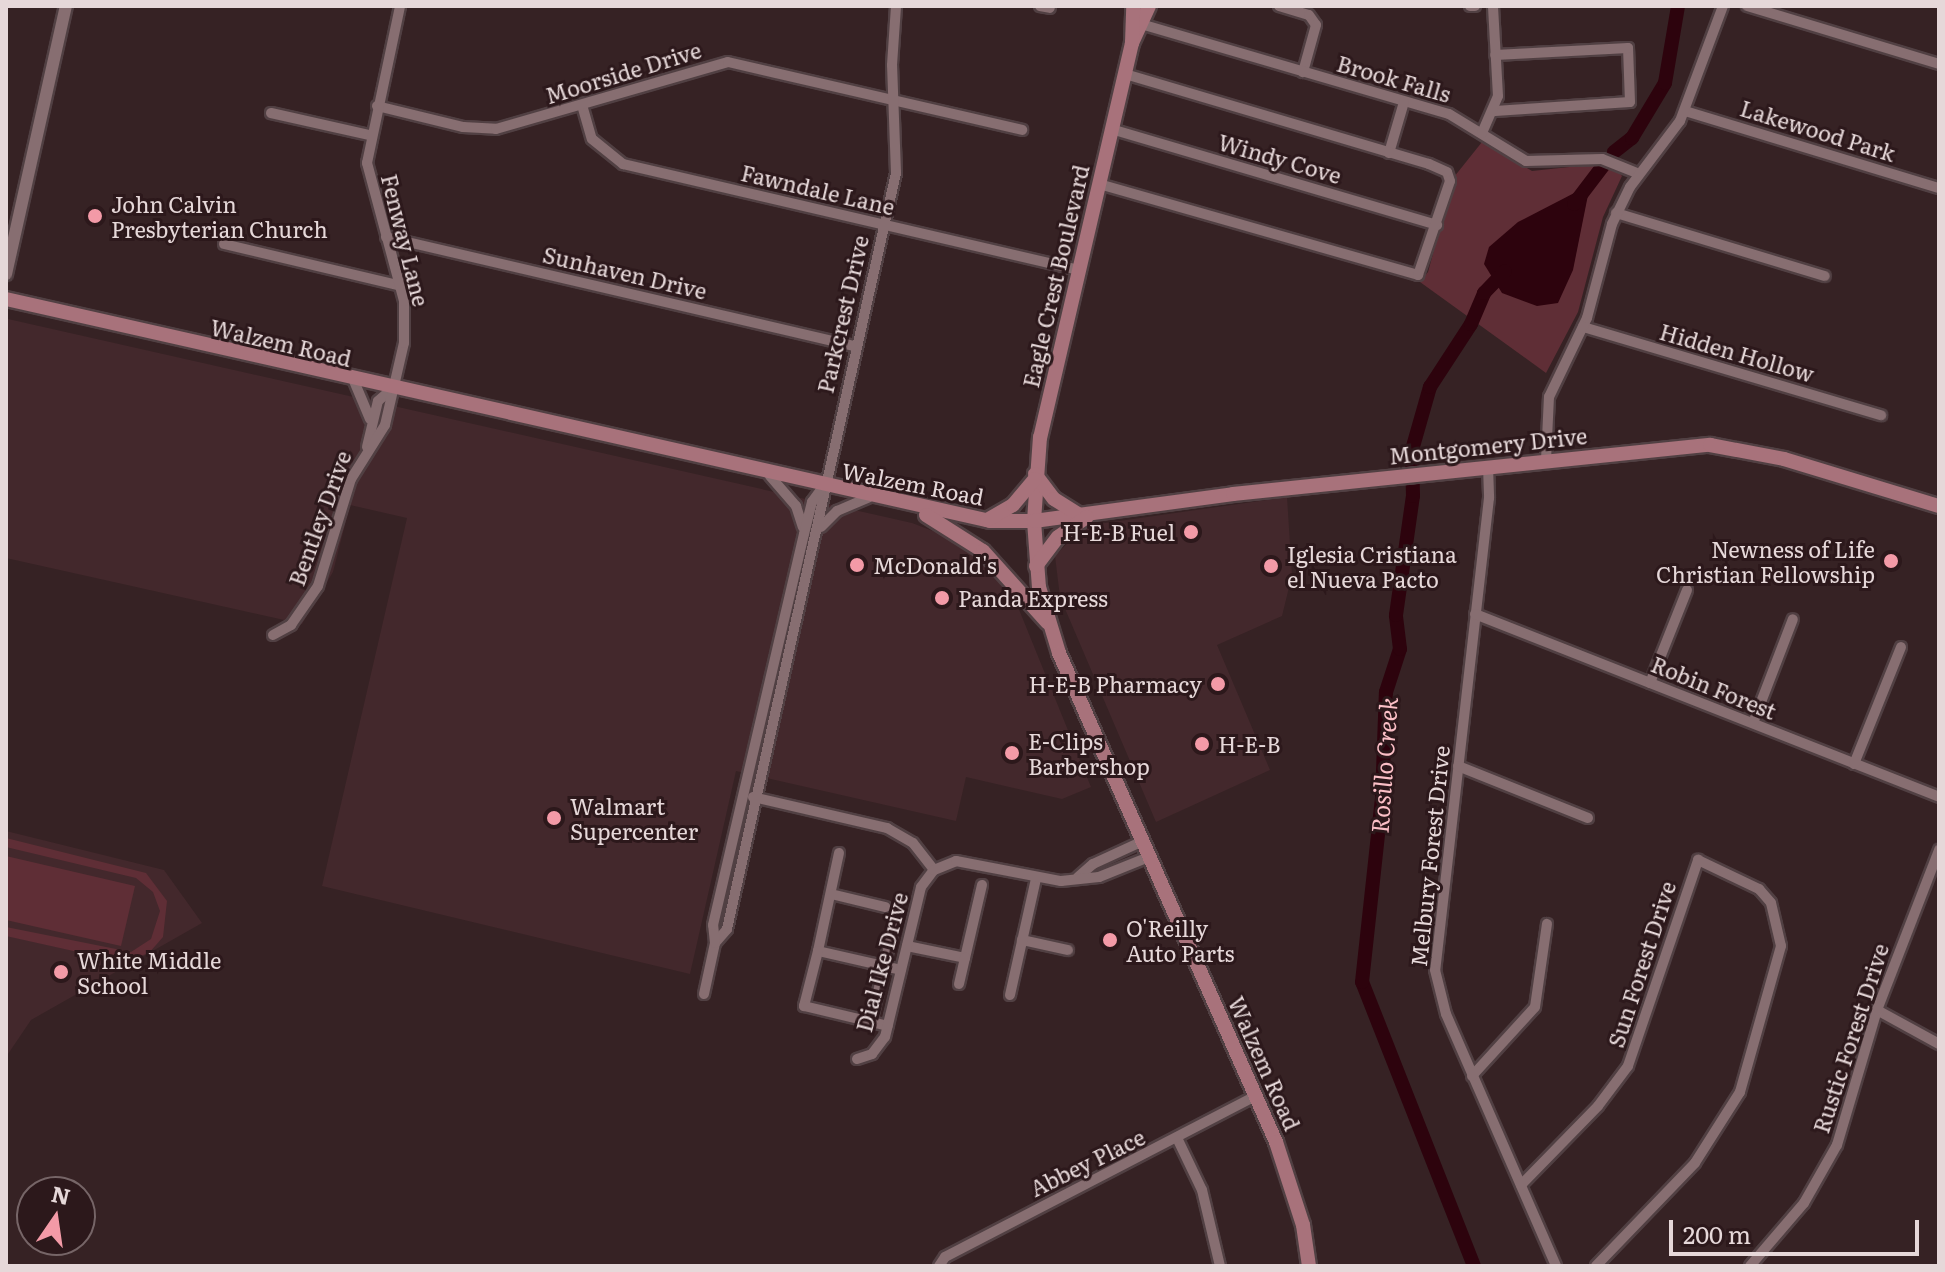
<!DOCTYPE html>
<html>
<head>
<meta charset="utf-8">
<style>
	body { margin:0 }
	#map { position:relative; width:1945px; height:1272px; overflow:hidden; background:#362224; font-family:Literata,serif }
	div>[style] { position:absolute }
	[style*='--x'] { left:calc(var(--x)*1px); top:calc(var(--y)*1px); width:calc(var(--w)*1px); rotate:calc(var(--a)*1deg) }
	.built>* { inset:0; background:#43282c }
	.green>* { inset:0; background:#5f2e36 }
	.water>* { inset:0; background:#2d030d }
	.river>* { height:14px; margin:-7px; padding:0 7px; transform-origin:7px; border-radius:7px; background:#2d030d }
	.roads { filter:drop-shadow(2px 0 #514043) drop-shadow(-2px 0 #514043) drop-shadow(0 2px #514043) drop-shadow(0 -2px #514043) }
	.minor>* { height:10px; margin:-5px; padding:0 5px; transform-origin:5px; border-radius:5px; background:#876e71 }
	.tertiary>* { height:12px; margin:-6px; padding:0 6px; transform-origin:6px; border-radius:6px; background:#876e71 }
	.secondary>* { height:14px; margin:-7px; padding:0 7px; transform-origin:7px; border-radius:7px; background:#a8727b }
	.dots>* { width:22px; height:22px; translate:-50% -50%; box-sizing:border-box; border:4px solid #2c181b; border-radius:50% }
	span { translate:-50% -50%; white-space:nowrap; text-align:center; line-height:1.15; -webkit-text-stroke:6px #2c181b; paint-order:stroke }
	.street-label { font-size:22px; color:#e6d8d9 }
	.poi-label { font-size:22px; color:#e6d8d9 }
	.left { translate:0 -50%; text-align:left }
	.right { translate:-100% -50%; text-align:right }
	.water-label { font-size:24px; color:#fbbfc6; font-style:italic }
	.frame { position:absolute; inset:0; border:8px solid #e6d8d9; pointer-events:none }
	.north { position:absolute; left:16px; top:1176px; width:80px; height:80px; box-sizing:border-box; background:#2c181b; border:2px solid #766567; border-radius:50%; rotate:13deg; font-size:22px; font-weight:700; line-height:32px; text-align:center; color:#e6d8d9 }
	.north::after { content:''; display:block; margin:auto; width:28px; height:36px; background:#f39aa7; clip-path:polygon(50% 0,100% 100%,50% 72%,0 100%) }
	.scale { position:absolute; left:1669px; top:1220px; width:250px; height:36px; box-sizing:border-box; border:4px solid #e6d8d9; border-top:0; padding-left:10px; font-size:24px; line-height:28px; white-space:nowrap; color:#e6d8d9; -webkit-text-stroke:6px #2c181b; paint-order:stroke }
</style>
</head>
<body>
<div id="map">
	<div class="built">
		<div style="clip-path:polygon(8px 319px,912px 523px,959px 541px,992px 569px,1018px 607px,1091px 787px,1062px 799px,966px 777px,956px 821px,736px 771px,690px 974px,322px 886px,407px 518px,350px 505px,333px 572px,302px 624px,6px 558px)"></div>
		<div style="clip-path:polygon(1287px 497px,1292px 575px,1282px 616px,1217px 645px,1270px 770px,1156px 822px,1060px 597px,1055px 556px,1084px 526px)"></div>
		<div style="clip-path:polygon(6px 831px,164px 870px,202px 923px,31px 1020px,6px 1057px)"></div>
	</div>
	<div class="green">
		<div style="clip-path:polygon(1482px 142px,1532px 171px,1597px 164px,1616px 169px,1622px 176px,1603px 217px,1578px 312px,1546px 373px,1420px 282px,1428px 272px,1454px 177px)"></div>
		<div style="clip-path:polygon(6px 838px,146px 873px,167px 901px,163px 937px,149px 953px,123px 962px,6px 936px,6px 927px,131px 952px,151px 939px,160px 911px,153px 892px,136px 878px,6px 847px)"></div>
		<div style="clip-path:polygon(6px 856px,135px 886px,121px 946px,6px 920px)"></div>
	</div>
	<div class="water">
		<div style="clip-path:polygon(1582px 189px,1588px 195px,1573px 270px,1558px 303px,1537px 306px,1502px 293px,1484px 264px,1489px 247px,1518px 222px)"></div>
	</div>
	<div class="river">
		<div style="--x:1614;--y:152;--w:23;--a:-38"></div>
		<div style="--x:1632;--y:138;--w:64;--a:-59"></div>
		<div style="--x:1665;--y:83;--w:78;--a:-80.4"></div>
		<div style="--x:1574;--y:204;--w:48;--a:-52.7"></div>
		<div style="--x:1474;--y:1266;--w:305;--a:-111.5"></div>
		<div style="--x:1362;--y:982;--w:184;--a:-83.8"></div>
		<div style="--x:1382;--y:799;--w:107;--a:-87.9"></div>
		<div style="--x:1386;--y:692;--w:45;--a:-72"></div>
		<div style="--x:1400;--y:649;--w:34;--a:-97"></div>
		<div style="--x:1396;--y:615;--w:120;--a:-81.9"></div>
		<div style="--x:1413;--y:496;--w:46;--a:-91.2"></div>
		<div style="--x:1412;--y:450;--w:66;--a:-74.1"></div>
		<div style="--x:1430;--y:387;--w:75;--a:-56.9"></div>
		<div style="--x:1471;--y:324;--w:34;--a:-67"></div>
		<div style="--x:1484;--y:293;--w:30;--a:-46"></div>
	</div>
	<div class="roads">
		<div class="minor">
			<div style="--x:1040;--y:6;--w:10;--a:11"></div>
			<div style="--x:1279;--y:6;--w:31;--a:17"></div>
			<div style="--x:1309;--y:15;--w:12;--a:55"></div>
			<div style="--x:1316;--y:25;--w:49;--a:105.5"></div>
			<div style="--x:1470;--y:6;--w:5;--a:0"></div>
			<div style="--x:1747;--y:6;--w:201;--a:16.8"></div>
			<div style="--x:1134;--y:22;--w:328;--a:16.3"></div>
			<div style="--x:1449;--y:114;--w:90;--a:31.4"></div>
			<div style="--x:1526;--y:161;--w:76;--a:-1.5"></div>
			<div style="--x:1602;--y:159;--w:40;--a:22"></div>
			<div style="--x:582;--y:105;--w:35;--a:74"></div>
			<div style="--x:592;--y:139;--w:40;--a:39"></div>
			<div style="--x:623;--y:164;--w:467;--a:13.1"></div>
			<div style="--x:377;--y:106;--w:89;--a:13.7"></div>
			<div style="--x:463;--y:127;--w:33;--a:3"></div>
			<div style="--x:496;--y:129;--w:241;--a:-16.1"></div>
			<div style="--x:728;--y:62;--w:302;--a:13"></div>
			<div style="--x:1495;--y:111;--w:135;--a:-3.8"></div>
			<div style="--x:1630;--y:102;--w:54;--a:-92.1"></div>
			<div style="--x:1628;--y:48;--w:133;--a:177"></div>
			<div style="--x:1685;--y:111;--w:265;--a:16.9"></div>
			<div style="--x:271;--y:113;--w:100;--a:12.7"></div>
			<div style="--x:1111;--y:129;--w:340;--a:16.4"></div>
			<div style="--x:1482;--y:133;--w:40;--a:-66.6"></div>
			<div style="--x:1498;--y:96;--w:90;--a:-93.2"></div>
			<div style="--x:1389;--y:153;--w:53;--a:-73.6"></div>
			<div style="--x:1099;--y:184;--w:332;--a:15.9"></div>
			<div style="--x:1418;--y:275;--w:99;--a:-71.2"></div>
			<div style="--x:1450;--y:181;--w:9;--a:-108"></div>
			<div style="--x:1447;--y:172;--w:20;--a:-156"></div>
			<div style="--x:1429;--y:164;--w:317;--a:-163.5"></div>
			<div style="--x:1616;--y:213;--w:218;--a:16.8"></div>
			<div style="--x:386;--y:237;--w:481;--a:13.1"></div>
			<div style="--x:224;--y:244;--w:182;--a:13.3"></div>
			<div style="--x:1583;--y:327;--w:311;--a:16.5"></div>
			<div style="--x:354;--y:381;--w:41;--a:67.2"></div>
			<div style="--x:367;--y:447;--w:47;--a:-76.6"></div>
			<div style="--x:378;--y:401;--w:18;--a:-41"></div>
			<div style="--x:1546;--y:460;--w:63;--a:-87.3"></div>
			<div style="--x:1549;--y:397;--w:88;--a:-64.3"></div>
			<div style="--x:1587;--y:318;--w:97;--a:-75.1"></div>
			<div style="--x:1612;--y:224;--w:41;--a:-64.1"></div>
			<div style="--x:1630;--y:187;--w:83;--a:-52.9"></div>
			<div style="--x:1680;--y:121;--w:123;--a:-69.5"></div>
			<div style="--x:1488;--y:466;--w:32;--a:88"></div>
			<div style="--x:1489;--y:498;--w:475;--a:96.5"></div>
			<div style="--x:1435;--y:970;--w:45;--a:76"></div>
			<div style="--x:1446;--y:1014;--w:275;--a:66.4"></div>
			<div style="--x:770;--y:476;--w:40;--a:49"></div>
			<div style="--x:796;--y:506;--w:22;--a:72"></div>
			<div style="--x:821;--y:527;--w:23;--a:-45"></div>
			<div style="--x:837;--y:511;--w:34;--a:-23"></div>
			<div style="--x:1475;--y:614;--w:499;--a:21.5"></div>
			<div style="--x:273;--y:635;--w:21;--a:-29"></div>
			<div style="--x:291;--y:625;--w:47;--a:-55.3"></div>
			<div style="--x:318;--y:586;--w:112;--a:-72.9"></div>
			<div style="--x:351;--y:479;--w:64;--a:-57.8"></div>
			<div style="--x:385;--y:425;--w:84;--a:-77"></div>
			<div style="--x:404;--y:343;--w:42;--a:-90"></div>
			<div style="--x:404;--y:301;--w:143;--a:-105"></div>
			<div style="--x:367;--y:163;--w:160;--a:-78.1"></div>
			<div style="--x:1650;--y:683;--w:100;--a:-68.3"></div>
			<div style="--x:1753;--y:723;--w:111;--a:-69"></div>
			<div style="--x:1854;--y:764;--w:126;--a:-68.1"></div>
			<div style="--x:1458;--y:766;--w:140;--a:21.8"></div>
			<div style="--x:753;--y:797;--w:138;--a:13"></div>
			<div style="--x:887;--y:828;--w:30;--a:30"></div>
			<div style="--x:913;--y:843;--w:34;--a:52"></div>
			<div style="--x:839;--y:853;--w:100;--a:102.1"></div>
			<div style="--x:818;--y:951;--w:85;--a:12.9"></div>
			<div style="--x:1078;--y:877;--w:20;--a:-41"></div>
			<div style="--x:1093;--y:864;--w:55;--a:-24.7"></div>
			<div style="--x:831;--y:894;--w:56;--a:13.5"></div>
			<div style="--x:1022;--y:940;--w:47;--a:12.3"></div>
			<div style="--x:715;--y:943;--w:18;--a:-49"></div>
			<div style="--x:727;--y:929;--w:775;--a:-77.4"></div>
			<div style="--x:896;--y:173;--w:108;--a:-92.1"></div>
			<div style="--x:892;--y:65;--w:59;--a:-86.1"></div>
			<div style="--x:907;--y:946;--w:59;--a:11.7"></div>
			<div style="--x:965;--y:958;--w:75;--a:-76.9"></div>
			<div style="--x:818;--y:951;--w:57;--a:104.3"></div>
			<div style="--x:804;--y:1006;--w:86;--a:13.4"></div>
			<div style="--x:884;--y:966;--w:41;--a:-76"></div>
			<div style="--x:959;--y:984;--w:27;--a:-77"></div>
			<div style="--x:704;--y:994;--w:52;--a:-77.8"></div>
			<div style="--x:715;--y:943;--w:18;--a:-96"></div>
			<div style="--x:713;--y:925;--w:401;--a:-76.9"></div>
			<div style="--x:804;--y:534;--w:33;--a:-76"></div>
			<div style="--x:812;--y:502;--w:19;--a:-54"></div>
			<div style="--x:1010;--y:995;--w:119;--a:-77.4"></div>
			<div style="--x:1877;--y:1010;--w:71;--a:28.7"></div>
			<div style="--x:871;--y:1022;--w:44;--a:-76.9"></div>
			<div style="--x:857;--y:1059;--w:16;--a:-18"></div>
			<div style="--x:872;--y:1054;--w:21;--a:-53"></div>
			<div style="--x:885;--y:1037;--w:154;--a:-76.5"></div>
			<div style="--x:921;--y:887;--w:21;--a:-53"></div>
			<div style="--x:934;--y:870;--w:24;--a:-22"></div>
			<div style="--x:956;--y:861;--w:107;--a:10.8"></div>
			<div style="--x:1061;--y:881;--w:38;--a:-6"></div>
			<div style="--x:1099;--y:877;--w:54;--a:-21.8"></div>
			<div style="--x:1472;--y:1076;--w:93;--a:-47.6"></div>
			<div style="--x:1535;--y:1007;--w:84;--a:-81.8"></div>
			<div style="--x:1178;--y:1140;--w:55;--a:64.4"></div>
			<div style="--x:1202;--y:1190;--w:78;--a:76.7"></div>
			<div style="--x:1521;--y:1185;--w:110;--a:-45.7"></div>
			<div style="--x:1598;--y:1106;--w:50;--a:-53.1"></div>
			<div style="--x:1628;--y:1066;--w:218;--a:-71.2"></div>
			<div style="--x:1698;--y:860;--w:68;--a:25.4"></div>
			<div style="--x:1759;--y:889;--w:18;--a:49"></div>
			<div style="--x:1771;--y:903;--w:44;--a:76.9"></div>
			<div style="--x:1781;--y:946;--w:152;--a:105.7"></div>
			<div style="--x:1740;--y:1092;--w:84;--a:122.4"></div>
			<div style="--x:1695;--y:1163;--w:143;--a:133.9"></div>
			<div style="--x:939;--y:1266;--w:11;--a:-56"></div>
			<div style="--x:945;--y:1257;--w:350;--a:-27.4"></div>
			<div style="--x:1750;--y:1266;--w:83;--a:-49.4"></div>
			<div style="--x:1804;--y:1203;--w:67;--a:-60.4"></div>
			<div style="--x:1837;--y:1145;--w:141;--a:-73.5"></div>
			<div style="--x:1877;--y:1010;--w:172;--a:-68.8"></div>
		</div>
		<div class="tertiary">
			<div style="--x:6;--y:274;--w:275;--a:-77.4"></div>
		</div>
		<div class="secondary">
			<div style="--x:1149;--y:6;--w:41;--a:114.7"></div>
			<div style="--x:1132;--y:43;--w:405;--a:103.1"></div>
			<div style="--x:1040;--y:437;--w:84;--a:94.1"></div>
			<div style="--x:1034;--y:521;--w:66;--a:85.7"></div>
			<div style="--x:1039;--y:587;--w:69;--a:73.1"></div>
			<div style="--x:1059;--y:653;--w:535;--a:66.07"></div>
			<div style="--x:1276;--y:1142;--w:87;--a:72"></div>
			<div style="--x:1303;--y:1225;--w:41;--a:81.7"></div>
			<div style="--x:1132;--y:43;--w:37;--a:-88"></div>
			<div style="--x:6;--y:299;--w:1009;--a:12.71"></div>
			<div style="--x:990;--y:521;--w:44;--a:0"></div>
			<div style="--x:1034;--y:521;--w:201;--a:-7.7"></div>
			<div style="--x:1233;--y:494;--w:480;--a:-5.9"></div>
			<div style="--x:1710;--y:445;--w:75;--a:10.7"></div>
			<div style="--x:1784;--y:459;--w:162;--a:16.9"></div>
			<div style="--x:1035;--y:474;--w:31;--a:53"></div>
			<div style="--x:1054;--y:499;--w:31;--a:32"></div>
			<div style="--x:926;--y:515;--w:67;--a:32.3"></div>
			<div style="--x:983;--y:551;--w:96;--a:48"></div>
			<div style="--x:987;--y:520;--w:30;--a:-30"></div>
			<div style="--x:1013;--y:505;--w:34;--a:-50"></div>
			<div style="--x:1036;--y:566;--w:36;--a:-53"></div>
			<div style="--x:1058;--y:537;--w:35;--a:-35"></div>
		</div>
	</div>
	<div class="dots">
		<div style="left:95px;top:216px;background:#f39aa7"></div>
		<div style="left:1191px;top:532px;background:#f39aa7"></div>
		<div style="left:1891px;top:561px;background:#f39aa7"></div>
		<div style="left:857px;top:565px;background:#f39aa7"></div>
		<div style="left:1271px;top:566px;background:#f39aa7"></div>
		<div style="left:942px;top:598px;background:#f39aa7"></div>
		<div style="left:1218px;top:684px;background:#f39aa7"></div>
		<div style="left:1202px;top:744px;background:#f39aa7"></div>
		<div style="left:1012px;top:753px;background:#f39aa7"></div>
		<div style="left:554px;top:818px;background:#f39aa7"></div>
		<div style="left:1110px;top:940px;background:#f39aa7"></div>
		<div style="left:61px;top:972px;background:#f39aa7"></div>
	</div>
	<div class="street-label">
		<span style="left:623px;top:72px;rotate:-17deg">Moorside Drive</span>
		<span style="left:1394px;top:78px;rotate:16deg">Brook Falls</span>
		<span style="left:1818px;top:130px;rotate:17deg">Lakewood Park</span>
		<span style="left:1280px;top:158px;rotate:16deg">Windy Cove</span>
		<span style="left:818px;top:189px;rotate:13deg">Fawndale Lane</span>
		<span style="left:406px;top:240px;rotate:76deg">Fenway Lane</span>
		<span style="left:625px;top:272px;rotate:13deg">Sunhaven Drive</span>
		<span style="left:1055px;top:276px;rotate:-77deg">Eagle Crest Boulevard</span>
		<span style="left:842px;top:314px;rotate:-77deg">Parkcrest Drive</span>
		<span style="left:281px;top:342px;rotate:13deg">Walzem Road</span>
		<span style="left:1737px;top:352px;rotate:16deg">Hidden Hollow</span>
		<span style="left:1488px;top:445px;rotate:-6deg">Montgomery Drive</span>
		<span style="left:913px;top:483px;rotate:11deg">Walzem Road</span>
		<span style="left:319px;top:518px;rotate:-70deg">Bentley Drive</span>
		<span style="left:1714px;top:687px;rotate:22deg">Robin Forest</span>
		<span style="left:1429px;top:856px;rotate:-84deg">Melbury Forest Drive</span>
		<span style="left:881px;top:962px;rotate:-75deg">Dial Ike Drive</span>
		<span style="left:1641px;top:964px;rotate:-72deg">Sun Forest Drive</span>
		<span style="left:1850px;top:1038px;rotate:-72deg">Rustic Forest Drive</span>
		<span style="left:1265px;top:1063px;rotate:66deg">Walzem Road</span>
		<span style="left:1087px;top:1162px;rotate:-26deg">Abbey Place</span>
	</div>
	<div class="poi-label">
		<span class="left" style="left:111px;top:216px">John Calvin<br>Presbyterian Church</span>
		<span class="right" style="left:1175px;top:532px">H-E-B Fuel</span>
		<span class="right" style="left:1875px;top:561px">Newness of Life<br>Christian Fellowship</span>
		<span class="left" style="left:1287px;top:566px">Iglesia Cristiana<br>el Nueva Pacto</span>
		<span class="left" style="left:873px;top:565px">McDonald's</span>
		<span class="left" style="left:958px;top:598px">Panda Express</span>
		<span class="right" style="left:1202px;top:684px">H-E-B Pharmacy</span>
		<span class="left" style="left:1028px;top:753px">E-Clips<br>Barbershop</span>
		<span class="left" style="left:1218px;top:744px">H-E-B</span>
		<span class="left" style="left:570px;top:818px">Walmart<br>Supercenter</span>
		<span class="left" style="left:1126px;top:940px">O'Reilly<br>Auto Parts</span>
		<span class="left" style="left:77px;top:972px">White Middle<br>School</span>
	</div>
	<div class="water-label">
		<span style="left:1383px;top:765px;rotate:-86deg">Rosillo Creek</span>
	</div>
	<div class="frame"></div>
	<div class="north">N</div>
	<div class="scale">200 m</div>
</div>
</body>
</html>
